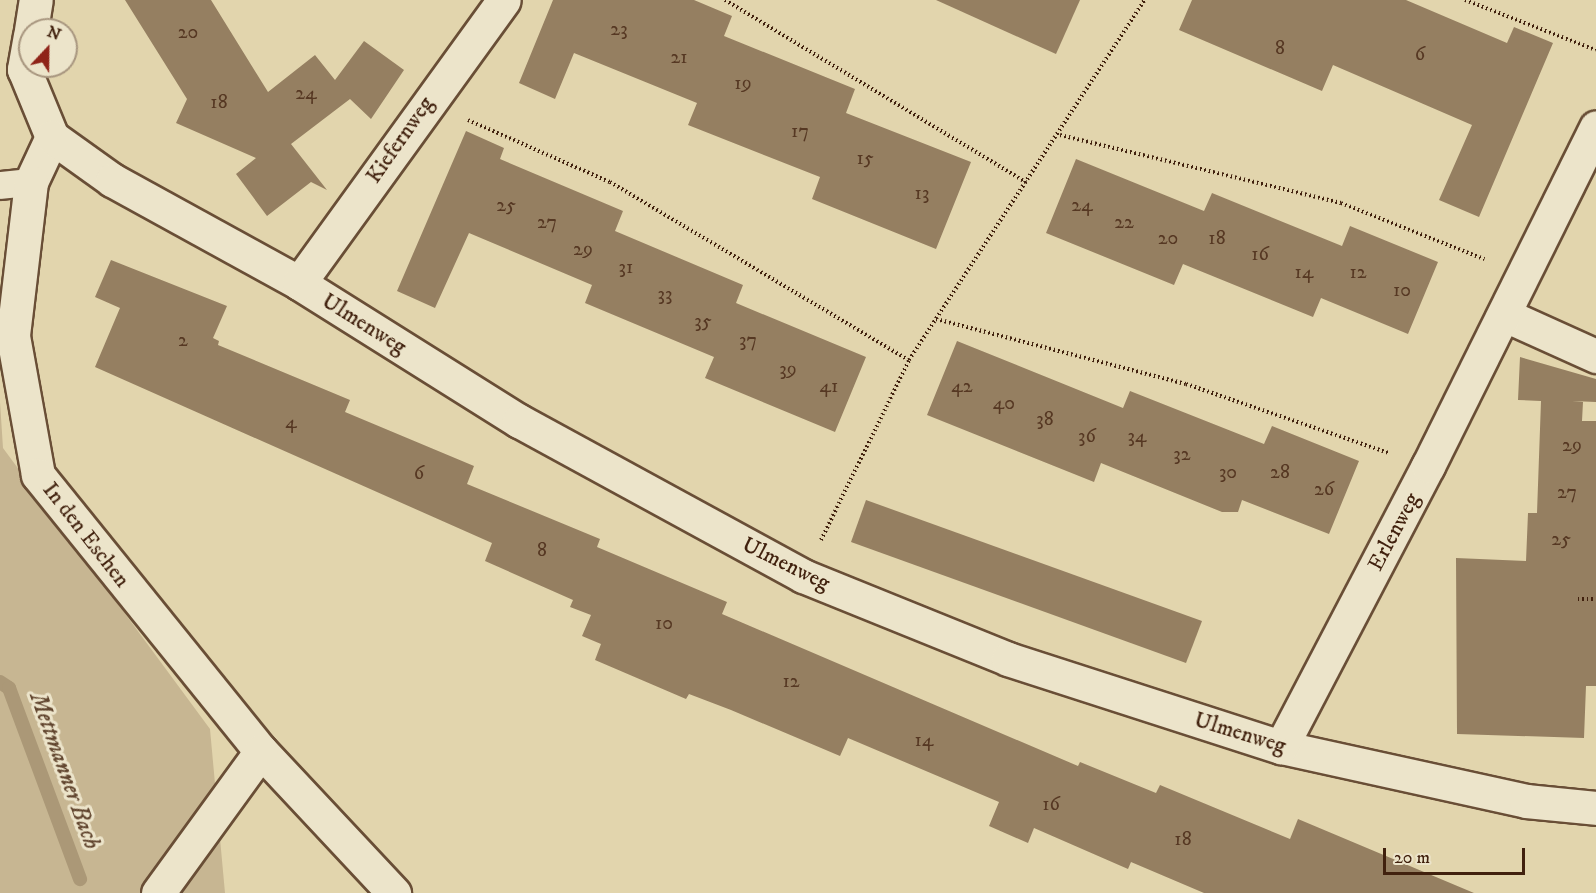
<!DOCTYPE html>
<html>
<head>
<meta charset="utf-8">
<style>
	body { margin:0 }
	#map { position:relative; width:1596px; height:893px; overflow:hidden; background:#e2d5ad; font-family:"IM FELL DW Pica",serif }
	div>[style] { position:absolute }
	[style*='--x'] { left:calc(var(--x)*1px); top:calc(var(--y)*1px); width:calc(var(--w)*1px); rotate:calc(var(--a)*1deg) }
	.green>* { inset:0; background:#c7b692 }
	.stream>* { height:14px; margin:-7px; padding:0 7px; transform-origin:7px; border-radius:7px; background:#ab9877 }
	.building>* { inset:0; background:#957f61 }
	.path>* { height:4px; margin-top:-2px; transform-origin:0; background:repeating-linear-gradient(90deg,#41210e 0 1.5px,transparent 0 4.5px) }
	.roads { filter:drop-shadow(2px 0 #694e36) drop-shadow(-2px 0 #694e36) drop-shadow(0 2px #694e36) drop-shadow(0 -2px #694e36) }
	.lane>* { height:27px; margin:-13.5px; padding:0 13.5px; transform-origin:13.5px; border-radius:13.5px; background:#ece4ca }
	.street>* { height:33px; margin:-16.5px; padding:0 16.5px; transform-origin:16.5px; border-radius:16.5px; background:#ece4ca }
	span { translate:-50% -50%; white-space:nowrap; text-align:center; line-height:1.15; -webkit-text-stroke:6px #ece4ca; paint-order:stroke }
	.number-label { font-size:20px; color:#563823 }
	.number-label span { -webkit-text-stroke-width:0 }
	.street-label { font-size:22px; color:#41210e }
	.water-label { font-size:24px; color:#61452e; font-style:italic }
	.north { position:absolute; left:18px; top:18px; width:60px; height:60px; box-sizing:border-box; background:#ece4ca; border:2px solid #a8967f; border-radius:50%; rotate:22deg; font-size:16px; font-weight:700; line-height:24px; text-align:center; color:#41210e }
	.north::after { content:''; display:block; margin:auto; width:21px; height:27px; background:#8f2418; clip-path:polygon(50% 0,100% 100%,50% 72%,0 100%) }
	.scale { position:absolute; left:1383px; top:848px; width:142px; height:27px; box-sizing:border-box; border:3px solid #41210e; border-top:0; padding-left:8px; font-size:18px; line-height:21px; white-space:nowrap; color:#41210e; -webkit-text-stroke:4px #ece4ca; paint-order:stroke }
</style>
</head>
<body>
<div id="map">
	<div class="green">
		<div style="clip-path:polygon(0 402px,3px 448px,210px 729px,225px 893px,0 893px)"></div>
	</div>
	<div class="stream">
		<div style="--x:0;--y:682;--w:11;--a:34"></div>
		<div style="--x:9;--y:688;--w:204;--a:69.6"></div>
	</div>
	<div class="building">
		<div style="clip-path:polygon(125px 0,211px 0,268px 92px,315px 55px,335px 80px,364px 41px,404px 70px,371px 119px,350px 99px,291px 144px,327px 190px,311px 182px,267px 216px,236px 174px,256px 158px,176px 123px,187px 99px)"></div>
		<div style="clip-path:polygon(553px 0,694px 0,732px 16px,724px 36px,855px 89px,846px 113px,971px 162px,936px 249px,812px 199px,820px 177px,688px 125px,697px 103px,574px 53px,555px 99px,519px 83px)"></div>
		<div style="clip-path:polygon(936px 0,1080px 0,1056px 54px)"></div>
		<div style="clip-path:polygon(1192px 0,1406px 0,1507px 43px,1514px 27px,1553px 43px,1479px 217px,1439px 200px,1472px 125px,1333px 65px,1322px 91px,1179px 30px)"></div>
		<div style="clip-path:polygon(466px 131px,504px 148px,500px 159px,623px 211px,615px 231px,743px 285px,736px 303px,866px 357px,835px 432px,705px 378px,714px 357px,585px 303px,592px 285px,469px 233px,435px 308px,397px 291px)"></div>
		<div style="clip-path:polygon(1076px 159px,1204px 211px,1212px 193px,1342px 246px,1350px 226px,1438px 262px,1408px 334px,1321px 298px,1313px 317px,1183px 264px,1174px 285px,1046px 233px)"></div>
		<div style="clip-path:polygon(111px 260px,227px 306px,213px 338px,219px 341px,218px 345px,350px 400px,345px 412px,474px 466px,467px 484px,600px 539px,597px 547px,727px 602px,722px 614px,1078px 766px,1080px 762px,1156px 793px,1160px 785px,1290px 839px,1298px 819px,1474px 893px,1204px 893px,1131px 862px,1128px 869px,1034px 828px,1028px 843px,989px 826px,999px 802px,848px 738px,840px 756px,731px 710px,689px 694px,686px 699px,595px 660px,601px 644px,582px 636px,591px 615px,570px 607px,573px 600px,485px 561px,492px 543px,95px 367px,120px 308px,95px 297px)"></div>
		<div style="clip-path:polygon(957px 341px,1123px 408px,1130px 391px,1264px 444px,1272px 426px,1359px 461px,1329px 534px,1242px 500px,1238px 512px,1222px 512px,1101px 463px,1094px 482px,927px 415px)"></div>
		<div style="clip-path:polygon(1520px 357px,1596px 379px,1596px 402px,1572px 401px,1583px 402px,1582px 421px,1596px 421px,1596px 686px,1586px 686px,1584px 738px,1457px 734px,1456px 558px,1526px 561px,1528px 513px,1537px 513px,1541px 401px,1518px 400px)"></div>
		<div style="clip-path:polygon(866px 500px,1202px 621px,1186px 663px,851px 542px)"></div>
	</div>
	<div class="path">
		<div style="--x:725;--y:0;--w:352;--a:31.2"></div>
		<div style="--x:1465;--y:0;--w:140;--a:20.9"></div>
		<div style="--x:468;--y:120;--w:155;--a:23.6"></div>
		<div style="--x:610;--y:182;--w:348;--a:30.8"></div>
		<div style="--x:1060;--y:135;--w:289;--a:13.6"></div>
		<div style="--x:1341;--y:203;--w:154;--a:21.4"></div>
		<div style="--x:936;--y:319;--w:258;--a:14.6"></div>
		<div style="--x:1186;--y:384;--w:214;--a:18.8"></div>
		<div style="--x:821;--y:540;--w:200;--a:-63.9"></div>
		<div style="--x:909;--y:360;--w:430;--a:-56.8"></div>
		<div style="--x:1578;--y:599;--w:18;--a:0"></div>
	</div>
	<div class="roads">
		<div class="lane">
			<div style="--x:0;--y:185;--w:31;--a:-6"></div>
		</div>
		<div class="street">
			<div style="--x:31;--y:30;--w:30;--a:-81"></div>
			<div style="--x:30;--y:35;--w:35;--a:100"></div>
			<div style="--x:24;--y:69;--w:74;--a:67.6"></div>
			<div style="--x:52;--y:137;--w:50;--a:115"></div>
			<div style="--x:31;--y:182;--w:155;--a:96.7"></div>
			<div style="--x:13;--y:336;--w:141;--a:79.8"></div>
			<div style="--x:38;--y:475;--w:355;--a:51.1"></div>
			<div style="--x:261;--y:751;--w:195;--a:46.9"></div>
			<div style="--x:52;--y:137;--w:74;--a:35.6"></div>
			<div style="--x:112;--y:180;--w:213;--a:28.8"></div>
			<div style="--x:299;--y:283;--w:260;--a:32.1"></div>
			<div style="--x:519;--y:421;--w:324;--a:28.6"></div>
			<div style="--x:803;--y:576;--w:221;--a:22"></div>
			<div style="--x:1008;--y:659;--w:287;--a:17.9"></div>
			<div style="--x:1281;--y:747;--w:251;--a:12.4"></div>
			<div style="--x:1526;--y:801;--w:70;--a:5.7"></div>
			<div style="--x:299;--y:283;--w:349;--a:-54.1"></div>
			<div style="--x:1505;--y:315;--w:100;--a:24.3"></div>
			<div style="--x:1281;--y:747;--w:317;--a:-62.4"></div>
			<div style="--x:1428;--y:466;--w:378;--a:-63.6"></div>
			<div style="--x:158;--y:893;--w:175;--a:-54"></div>
		</div>
	</div>
	<div class="number-label">
		<span style="left:619px;top:29px">23</span>
		<span style="left:188px;top:32px">20</span>
		<span style="left:1280px;top:48px">8</span>
		<span style="left:1420px;top:54px">6</span>
		<span style="left:679px;top:57px">21</span>
		<span style="left:743px;top:83px">19</span>
		<span style="left:306px;top:93px">24</span>
		<span style="left:219px;top:102px">18</span>
		<span style="left:800px;top:131px">17</span>
		<span style="left:865px;top:158px">15</span>
		<span style="left:922px;top:193px">13</span>
		<span style="left:506px;top:205px">25</span>
		<span style="left:1082px;top:205px">24</span>
		<span style="left:547px;top:222px">27</span>
		<span style="left:1124px;top:222px">22</span>
		<span style="left:1168px;top:238px">20</span>
		<span style="left:1217px;top:238px">18</span>
		<span style="left:583px;top:249px">29</span>
		<span style="left:1260px;top:254px">16</span>
		<span style="left:626px;top:267px">31</span>
		<span style="left:1304px;top:272px">14</span>
		<span style="left:1358px;top:272px">12</span>
		<span style="left:1402px;top:290px">10</span>
		<span style="left:665px;top:294px">33</span>
		<span style="left:703px;top:321px">35</span>
		<span style="left:183px;top:340px">2</span>
		<span style="left:748px;top:340px">37</span>
		<span style="left:788px;top:369px">39</span>
		<span style="left:829px;top:386px">41</span>
		<span style="left:962px;top:386px">42</span>
		<span style="left:1004px;top:403px">40</span>
		<span style="left:1045px;top:419px">38</span>
		<span style="left:291px;top:422px">4</span>
		<span style="left:1087px;top:436px">36</span>
		<span style="left:1137px;top:436px">34</span>
		<span style="left:1572px;top:445px">29</span>
		<span style="left:1182px;top:454px">32</span>
		<span style="left:1228px;top:472px">30</span>
		<span style="left:1280px;top:472px">28</span>
		<span style="left:419px;top:473px">6</span>
		<span style="left:1324px;top:489px">26</span>
		<span style="left:1567px;top:492px">27</span>
		<span style="left:1561px;top:539px">25</span>
		<span style="left:542px;top:550px">8</span>
		<span style="left:664px;top:623px">10</span>
		<span style="left:791px;top:681px">12</span>
		<span style="left:924px;top:740px">14</span>
		<span style="left:1051px;top:804px">16</span>
		<span style="left:1183px;top:839px">18</span>
	</div>
	<div class="street-label">
		<span style="left:400px;top:140px;rotate:-55deg">Kiefernweg</span>
		<span style="left:364px;top:324px;rotate:32deg">Ulmenweg</span>
		<span style="left:1394px;top:532px;rotate:-62deg">Erlenweg</span>
		<span style="left:86px;top:535px;rotate:52deg">In den Eschen</span>
		<span style="left:786px;top:564px;rotate:26deg">Ulmenweg</span>
		<span style="left:1240px;top:733px;rotate:17deg">Ulmenweg</span>
	</div>
	<div class="water-label">
		<span style="left:64px;top:771px;rotate:70deg">Mettmanner Bach</span>
	</div>
	<div class="north">N</div>
	<div class="scale">20 m</div>
</div>
</body>
</html>
